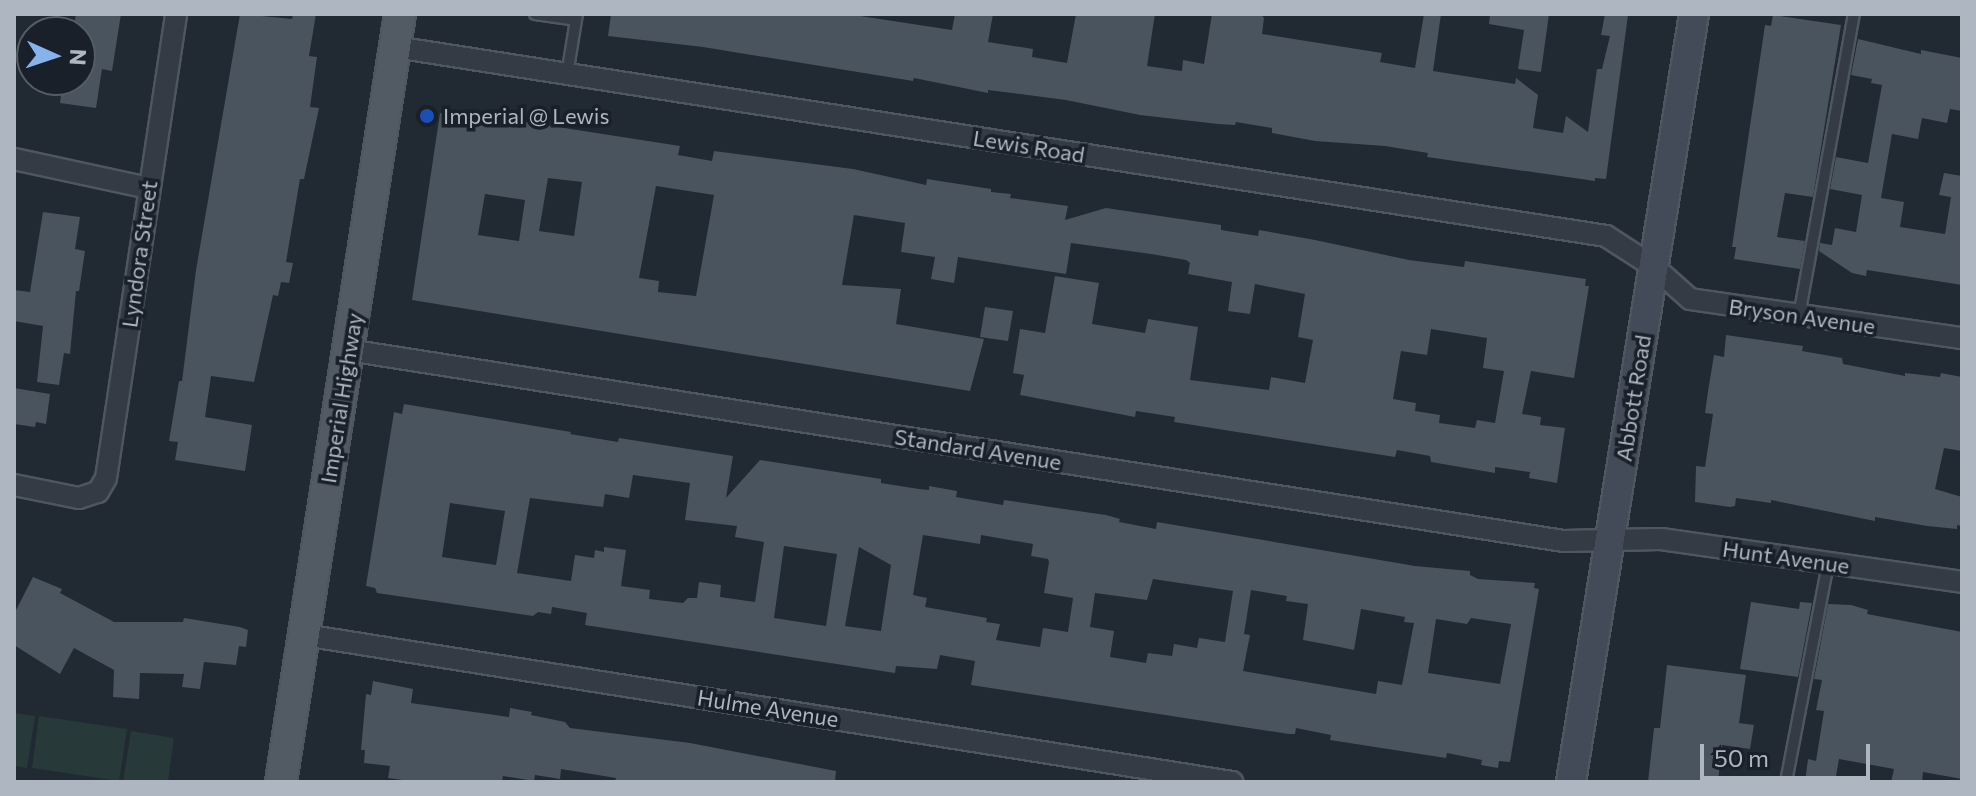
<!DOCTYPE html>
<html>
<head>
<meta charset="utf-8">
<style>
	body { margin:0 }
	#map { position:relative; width:1976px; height:796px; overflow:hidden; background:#212933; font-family:Commissioner,sans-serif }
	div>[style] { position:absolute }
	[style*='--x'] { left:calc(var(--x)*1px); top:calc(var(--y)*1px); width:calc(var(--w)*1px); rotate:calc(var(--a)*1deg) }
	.green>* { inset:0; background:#273938 }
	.building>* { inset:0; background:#49545f }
	.roads { filter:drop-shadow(2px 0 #4e565f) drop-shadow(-2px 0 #4e565f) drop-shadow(0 2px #4e565f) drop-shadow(0 -2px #4e565f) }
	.lane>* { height:10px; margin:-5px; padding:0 5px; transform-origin:5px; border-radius:5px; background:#343b44 }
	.street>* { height:20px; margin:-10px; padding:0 10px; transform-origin:10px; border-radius:10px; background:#343b44 }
	.secondary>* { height:28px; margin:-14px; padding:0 14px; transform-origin:14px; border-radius:14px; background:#424b57 }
	.primary>* { height:30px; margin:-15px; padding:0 15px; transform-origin:15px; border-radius:15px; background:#525a64 }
	.dots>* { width:22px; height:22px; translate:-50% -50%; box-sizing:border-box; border:4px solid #192029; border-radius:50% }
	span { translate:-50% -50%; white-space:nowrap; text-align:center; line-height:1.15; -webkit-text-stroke:7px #192029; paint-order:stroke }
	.poi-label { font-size:22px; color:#aeb6c1 }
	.left { translate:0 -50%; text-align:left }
	.street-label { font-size:22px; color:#aeb6c1 }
	.frame { position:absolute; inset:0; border:16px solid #aeb6c1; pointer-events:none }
	.north { position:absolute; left:16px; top:16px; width:80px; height:80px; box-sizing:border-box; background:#192029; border:2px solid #555c66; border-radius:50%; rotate:93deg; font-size:22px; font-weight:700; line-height:32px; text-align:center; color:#aeb6c1 }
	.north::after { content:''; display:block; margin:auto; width:28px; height:36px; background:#87b3ed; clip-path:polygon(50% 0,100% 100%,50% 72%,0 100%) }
	.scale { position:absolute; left:1700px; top:744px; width:170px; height:36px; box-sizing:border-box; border:4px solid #aeb6c1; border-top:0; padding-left:10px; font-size:24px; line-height:28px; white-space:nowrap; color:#aeb6c1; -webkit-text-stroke:6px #192029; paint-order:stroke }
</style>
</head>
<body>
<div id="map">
	<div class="green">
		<div style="clip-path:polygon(14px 713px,35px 716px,27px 768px,14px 766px)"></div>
		<div style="clip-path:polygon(39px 716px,127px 729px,119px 781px,32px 768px)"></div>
		<div style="clip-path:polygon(131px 731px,174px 738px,168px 782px,123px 782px)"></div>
	</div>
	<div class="building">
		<div style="clip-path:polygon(76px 14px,121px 14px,112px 71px,102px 69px,96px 108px,60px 103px,63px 80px,80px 80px,80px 32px,73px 32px)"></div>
		<div style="clip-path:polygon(240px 14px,292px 19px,293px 14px,316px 14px,309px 56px,317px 57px,310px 107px,319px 108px,304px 179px,300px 179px,286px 262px,293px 263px,289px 283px,281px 282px,278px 296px,273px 295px,254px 382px,211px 376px,205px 417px,252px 425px,245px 471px,175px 460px,178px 442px,169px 441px,179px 381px,182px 381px,196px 270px)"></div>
		<div style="clip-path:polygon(611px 14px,847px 14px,952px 30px,955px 14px,993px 14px,988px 42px,1033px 49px,1032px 57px,1067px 63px,1076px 14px,1155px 14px,1147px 66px,1182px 71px,1183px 60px,1204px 64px,1212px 14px,1261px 14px,1264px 18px,1262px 34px,1382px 53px,1380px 62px,1415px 68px,1424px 14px,1441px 14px,1433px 71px,1515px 84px,1516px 78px,1538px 95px,1533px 128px,1563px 133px,1566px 116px,1588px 132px,1597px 69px,1602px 69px,1610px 36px,1601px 35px,1605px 14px,1628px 15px,1606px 179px,1595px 178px,1595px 181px,1427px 157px,1428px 153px,1385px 146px,1315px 141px,1272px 133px,1272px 128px,1236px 122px,1235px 125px,1218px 124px,1140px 115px,1066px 100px,988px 90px,988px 93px,914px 78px,913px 81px,703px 47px,608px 36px)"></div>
		<div style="clip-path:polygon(1490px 14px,1549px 14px,1541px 72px,1518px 69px,1524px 30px,1489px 24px)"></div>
		<div style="clip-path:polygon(1773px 15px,1841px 25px,1813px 197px,1785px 193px,1777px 237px,1805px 241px,1800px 269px,1734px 259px,1736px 247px,1732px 247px,1765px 25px,1771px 26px)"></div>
		<div style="clip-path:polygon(1858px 39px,1921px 54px,1921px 50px,1962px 58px,1962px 111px,1950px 109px,1947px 123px,1922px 118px,1918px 139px,1892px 134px,1881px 198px,1904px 202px,1900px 227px,1945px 234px,1951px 197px,1939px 195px,1944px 173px,1962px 176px,1962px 285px,1867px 270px,1866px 276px,1852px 273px,1819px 251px,1820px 243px,1832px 245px,1835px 228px,1856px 232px,1862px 195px,1830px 189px,1836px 157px,1868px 163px,1882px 85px,1871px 83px,1872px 79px,1851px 75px)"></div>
		<div style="clip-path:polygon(evenodd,449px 110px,680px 146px,678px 155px,712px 161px,714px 151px,853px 169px,926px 185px,927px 179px,991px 189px,991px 192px,1011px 194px,1010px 198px,1068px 206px,1065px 220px,1106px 208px,1221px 225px,1221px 230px,1258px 236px,1259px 230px,1315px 240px,1409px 260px,1464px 267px,1465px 261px,1586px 279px,1585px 286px,1589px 286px,1574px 378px,1531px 371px,1522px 414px,1541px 417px,1540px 425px,1565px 428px,1557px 483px,1529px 478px,1530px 472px,1495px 467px,1495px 473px,1431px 462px,1430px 456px,1397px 450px,1395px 457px,1174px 422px,1175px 417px,1136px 411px,1135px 417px,1020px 395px,1024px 375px,1013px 373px,1020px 329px,1045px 333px,1055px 276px,1099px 283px,1092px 324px,1145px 333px,1148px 319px,1198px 327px,1190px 380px,1269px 390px,1271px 377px,1305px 383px,1313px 340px,1298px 337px,1305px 294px,1255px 284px,1250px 314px,1228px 311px,1232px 282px,1188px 274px,1190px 263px,1186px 260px,1151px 254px,1071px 243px,1066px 274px,958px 257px,954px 283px,931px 279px,935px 257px,901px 252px,905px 223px,854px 215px,842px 285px,901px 289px,896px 324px,984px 339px,970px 391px,412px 300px,440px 113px,448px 114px,449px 110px,548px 178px,582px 182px,574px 236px,539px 231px,548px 178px,449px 110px,656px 186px,714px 195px,696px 296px,658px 292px,659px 281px,639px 278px,656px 186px,449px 110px,485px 194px,525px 200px,519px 241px,478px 235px,485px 194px,449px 110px,1431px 329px,1487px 338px,1483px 368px,1504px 371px,1495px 423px,1477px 420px,1475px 428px,1439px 423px,1440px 415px,1415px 411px,1416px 403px,1393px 399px,1401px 351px,1427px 355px,1431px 329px)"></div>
		<div style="clip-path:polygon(43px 212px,80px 217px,75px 249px,85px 251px,79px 291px,76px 291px,70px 354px,64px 353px,59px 385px,37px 382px,43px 326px,14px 321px,14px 290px,30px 292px)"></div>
		<div style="clip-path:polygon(985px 307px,1013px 311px,1008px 341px,980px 337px)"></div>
		<div style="clip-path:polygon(1726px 335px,1803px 346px,1802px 351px,1842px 358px,1843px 364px,1905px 376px,1905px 373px,1940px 377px,1941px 373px,1962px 377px,1962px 451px,1944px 448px,1935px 489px,1962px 497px,1962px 526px,1957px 525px,1957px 529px,1927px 526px,1875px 517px,1875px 521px,1771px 500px,1771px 503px,1736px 498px,1735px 506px,1730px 507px,1695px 502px,1696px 466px,1705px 467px,1713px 414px,1705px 413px,1708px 391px,1714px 355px,1724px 357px)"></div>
		<div style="clip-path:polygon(14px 388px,50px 394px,46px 424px,36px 422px,35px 427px,14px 424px)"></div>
		<div style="clip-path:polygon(evenodd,404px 404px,571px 432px,570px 434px,618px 442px,619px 438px,733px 456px,726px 498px,760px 460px,881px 479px,881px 483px,919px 489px,929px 490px,929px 486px,957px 491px,956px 497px,1003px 505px,1004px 500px,1057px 508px,1106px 515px,1120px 519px,1119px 522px,1156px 529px,1157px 522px,1415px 566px,1470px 571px,1470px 575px,1478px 579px,1535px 583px,1534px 588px,1539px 589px,1510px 762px,1499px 761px,1498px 768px,1481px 765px,1482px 760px,1447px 753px,1446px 758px,1330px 740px,1331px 735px,1296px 728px,1295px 734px,1289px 734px,971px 685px,975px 661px,940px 655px,937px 669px,896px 666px,895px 673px,585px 625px,587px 613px,552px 607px,551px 614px,538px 612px,533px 616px,377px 593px,375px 588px,366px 586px,394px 412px,402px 414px,404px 404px,633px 475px,690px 483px,685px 520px,737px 526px,735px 537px,764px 542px,755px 602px,720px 597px,721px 585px,699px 582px,697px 598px,688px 598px,683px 603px,649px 599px,650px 590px,621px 586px,626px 550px,604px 547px,604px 552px,595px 550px,594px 558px,575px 555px,571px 581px,517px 573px,530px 498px,603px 507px,605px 494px,629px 498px,633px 475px,404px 404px,450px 503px,505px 511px,496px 565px,442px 557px,450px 503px,404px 404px,923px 535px,980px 544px,981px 535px,1033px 544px,1031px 556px,1048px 559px,1049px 562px,1044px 593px,1073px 598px,1068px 632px,1043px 628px,1040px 647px,996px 640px,1000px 624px,986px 622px,987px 618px,925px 607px,927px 598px,913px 595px,923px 535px,404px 404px,784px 546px,837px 554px,826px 626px,774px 618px,784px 546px,404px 404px,859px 547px,891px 565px,881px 631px,845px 626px,859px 547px,404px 404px,1153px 579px,1233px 591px,1225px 642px,1199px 638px,1197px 648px,1174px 644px,1172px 656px,1148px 653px,1146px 663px,1110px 657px,1114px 631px,1090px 627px,1095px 593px,1147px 600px,1153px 579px,404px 404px,1251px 590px,1287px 596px,1286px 601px,1308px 604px,1303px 640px,1330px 645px,1354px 650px,1361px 609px,1405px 617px,1404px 622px,1414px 623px,1402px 685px,1378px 681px,1376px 694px,1243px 671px,1250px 635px,1244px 634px,1251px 590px,404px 404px,1471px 618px,1511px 624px,1500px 684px,1428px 673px,1436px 619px,1467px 624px,1471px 618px)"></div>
		<div style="clip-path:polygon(33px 577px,62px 589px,60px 593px,114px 622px,183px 622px,184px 618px,240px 627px,248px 630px,246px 647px,239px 646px,236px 665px,204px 662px,200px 689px,182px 687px,184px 674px,140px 673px,139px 699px,113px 697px,114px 670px,74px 648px,60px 674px,14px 645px,14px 614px)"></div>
		<div style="clip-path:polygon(1751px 602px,1799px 609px,1800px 602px,1812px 603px,1798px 677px,1740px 669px)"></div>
		<div style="clip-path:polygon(1828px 604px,1851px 605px,1868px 610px,1867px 614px,1962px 632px,1962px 779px,1923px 772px,1922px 782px,1891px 782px,1894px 769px,1839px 759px,1835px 782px,1805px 782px,1808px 759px,1816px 761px,1824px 711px,1816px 710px,1822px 680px,1814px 679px)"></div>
		<div style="clip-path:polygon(1667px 665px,1746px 675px,1739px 723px,1754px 725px,1750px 749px,1722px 745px,1718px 782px,1648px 782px,1654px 728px,1660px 728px)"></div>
		<div style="clip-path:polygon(373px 681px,413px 689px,411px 703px,509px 717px,510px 708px,532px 712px,531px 715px,565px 722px,570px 728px,690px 743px,836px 771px,835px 782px,615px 782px,616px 778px,561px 769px,560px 779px,535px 775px,534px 781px,503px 776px,502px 782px,417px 782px,388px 778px,390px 766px,364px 763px,365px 750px,361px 750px,366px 694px,371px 695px)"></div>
	</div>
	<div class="roads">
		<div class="lane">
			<div style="--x:535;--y:14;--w:41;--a:8.3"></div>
			<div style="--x:567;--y:75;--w:62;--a:-80.7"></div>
			<div style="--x:1799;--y:316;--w:307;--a:-79.7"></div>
			<div style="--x:1786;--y:782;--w:222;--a:-79.1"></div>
		</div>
		<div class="street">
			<div style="--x:395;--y:47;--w:1226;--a:8.87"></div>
			<div style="--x:1606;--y:236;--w:57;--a:32.9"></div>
			<div style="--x:1654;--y:267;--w:48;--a:41.6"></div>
			<div style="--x:1690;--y:299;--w:275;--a:8.2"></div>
			<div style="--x:14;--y:159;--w:137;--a:12.2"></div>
			<div style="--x:348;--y:350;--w:1230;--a:8.93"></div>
			<div style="--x:1563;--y:541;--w:98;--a:-1.2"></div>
			<div style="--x:1661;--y:539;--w:304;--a:8.1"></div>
			<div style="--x:14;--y:485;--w:66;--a:11.3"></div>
			<div style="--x:79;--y:498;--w:20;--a:-18"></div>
			<div style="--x:98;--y:492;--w:16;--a:-60"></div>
			<div style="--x:106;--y:478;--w:469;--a:-81.4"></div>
			<div style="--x:304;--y:635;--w:940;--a:9"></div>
		</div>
		<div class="secondary">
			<div style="--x:1571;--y:782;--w:778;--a:-80.9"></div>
		</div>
		<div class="primary">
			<div style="--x:281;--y:782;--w:777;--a:-81.19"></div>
		</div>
	</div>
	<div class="dots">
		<div style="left:427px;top:116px;background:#1a4fb4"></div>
	</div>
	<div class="poi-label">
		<span class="left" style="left:443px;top:116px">Imperial @ Lewis</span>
	</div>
	<div class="street-label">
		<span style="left:1029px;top:146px;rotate:9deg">Lewis Road</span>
		<span style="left:139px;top:254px;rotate:-82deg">Lyndora Street</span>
		<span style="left:1802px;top:316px;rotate:8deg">Bryson Avenue</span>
		<span style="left:341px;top:398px;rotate:-81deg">Imperial Highway</span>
		<span style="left:1633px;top:398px;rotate:-81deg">Abbott Road</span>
		<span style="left:978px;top:449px;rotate:9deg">Standard Avenue</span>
		<span style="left:1786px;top:557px;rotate:8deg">Hunt Avenue</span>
		<span style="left:768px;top:708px;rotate:9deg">Hulme Avenue</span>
	</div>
	<div class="frame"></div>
	<div class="north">N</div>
	<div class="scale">50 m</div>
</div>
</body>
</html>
